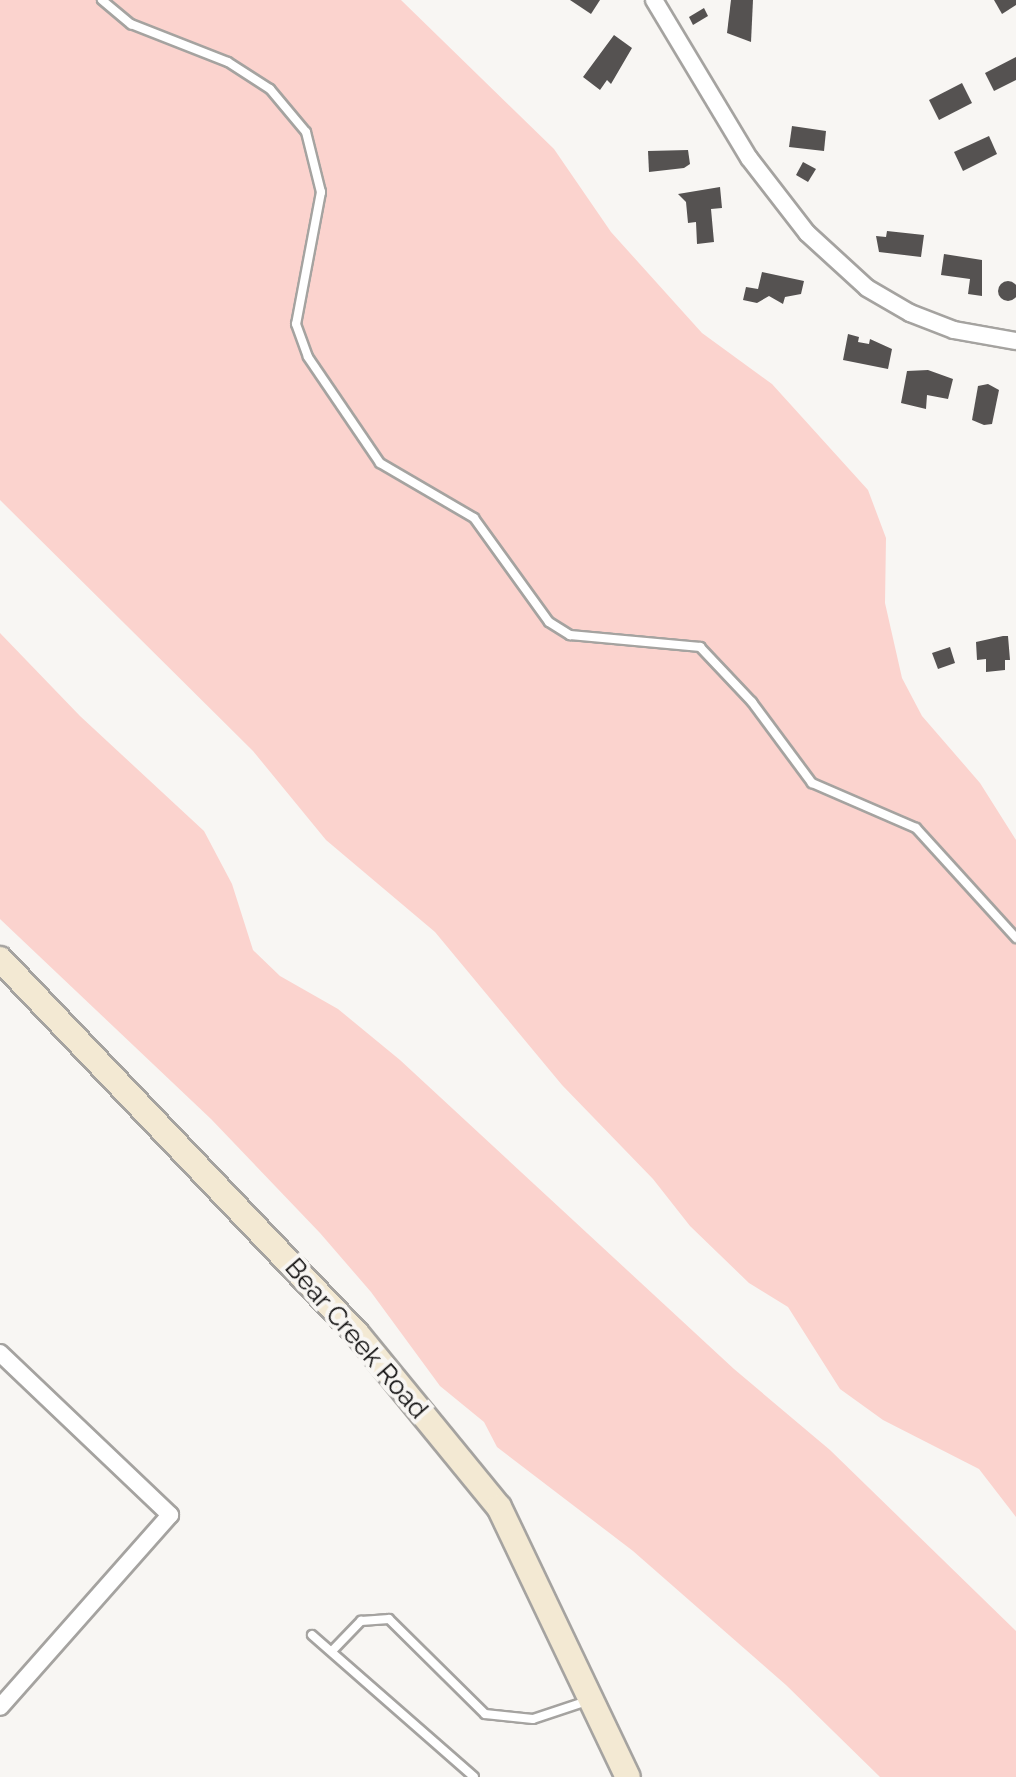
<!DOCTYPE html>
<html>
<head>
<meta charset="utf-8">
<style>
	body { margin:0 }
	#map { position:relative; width:1016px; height:1777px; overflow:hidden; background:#f8f6f3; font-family:Raleway,sans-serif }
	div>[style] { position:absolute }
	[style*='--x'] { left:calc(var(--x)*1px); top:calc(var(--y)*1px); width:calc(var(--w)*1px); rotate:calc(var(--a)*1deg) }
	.green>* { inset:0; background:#fbd3ce }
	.building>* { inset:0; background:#555251 }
	.round { border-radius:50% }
	.roads { filter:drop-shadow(2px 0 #a5a3a0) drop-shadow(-2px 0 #a5a3a0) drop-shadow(0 2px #a5a3a0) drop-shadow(0 -2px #a5a3a0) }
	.lane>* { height:8px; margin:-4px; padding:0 4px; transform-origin:4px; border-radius:4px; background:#fff }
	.street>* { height:16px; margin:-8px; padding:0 8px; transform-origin:8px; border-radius:8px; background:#fff }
	.secondary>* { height:24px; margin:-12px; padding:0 12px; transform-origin:12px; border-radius:12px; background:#f3e9d3 }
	span { translate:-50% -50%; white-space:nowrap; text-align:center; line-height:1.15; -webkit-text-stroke:8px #f8f6f3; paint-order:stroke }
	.street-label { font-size:26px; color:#0e0d0d }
</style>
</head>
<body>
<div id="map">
	<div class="green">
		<div style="clip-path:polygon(0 0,401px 0,554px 149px,611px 232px,702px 333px,772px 384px,868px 490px,886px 538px,885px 603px,902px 678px,922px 716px,980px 783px,1016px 840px,1016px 1517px,979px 1469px,883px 1420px,840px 1389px,788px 1307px,749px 1283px,690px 1226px,653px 1179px,562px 1085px,435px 932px,326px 840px,253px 751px,0 500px)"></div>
		<div style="clip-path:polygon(0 633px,80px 716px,204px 831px,232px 884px,253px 950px,280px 976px,338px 1009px,400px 1060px,734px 1369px,830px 1450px,1016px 1631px,1016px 1777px,880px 1777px,786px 1685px,633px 1551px,497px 1447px,484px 1422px,440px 1386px,371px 1292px,320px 1233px,211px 1119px,0 919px)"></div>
	</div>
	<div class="building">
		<div style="clip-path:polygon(570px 0,600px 0,591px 14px)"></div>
		<div style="clip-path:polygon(731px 0,753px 0,751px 42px,727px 33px)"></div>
		<div style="clip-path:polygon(994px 0,1016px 0,1016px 5px,1002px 14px)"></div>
		<div style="clip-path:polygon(704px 8px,708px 16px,693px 25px,689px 17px)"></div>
		<div style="clip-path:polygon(614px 35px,632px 48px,611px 84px,607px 80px,600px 90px,583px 77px)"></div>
		<div style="clip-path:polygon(1016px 57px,1016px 80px,994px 91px,985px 73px)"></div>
		<div style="clip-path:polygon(962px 83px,972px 103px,939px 120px,929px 100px)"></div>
		<div style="clip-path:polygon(792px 126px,826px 131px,824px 151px,789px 147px)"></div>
		<div style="clip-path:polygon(989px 136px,997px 154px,963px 171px,954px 152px)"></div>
		<div style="clip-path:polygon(688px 150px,690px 164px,684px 168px,649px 172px,648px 151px)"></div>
		<div style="clip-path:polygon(803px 162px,816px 169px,808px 182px,796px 175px)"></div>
		<div style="clip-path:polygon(720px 187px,722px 208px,711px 209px,714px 242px,697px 244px,696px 222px,688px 223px,686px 202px,678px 194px)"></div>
		<div style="clip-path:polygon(887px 231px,924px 235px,921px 257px,879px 252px,876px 236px,886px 237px)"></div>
		<div style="clip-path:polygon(944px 254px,982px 260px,982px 296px,968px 294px,970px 279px,941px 275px)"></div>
		<div style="clip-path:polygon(762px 272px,804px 281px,801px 294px,785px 297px,783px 304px,769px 296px,757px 303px,743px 300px,746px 287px,758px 289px)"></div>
		<div class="round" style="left:998px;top:281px;width:20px;height:20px"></div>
		<div style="clip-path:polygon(848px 334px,859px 337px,858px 342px,869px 344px,870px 339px,892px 349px,888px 369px,843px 360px)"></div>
		<div style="clip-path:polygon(928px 370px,953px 379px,948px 399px,927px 395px,926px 409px,901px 403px,907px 371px)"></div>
		<div style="clip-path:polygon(988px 384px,999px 390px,992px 424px,984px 425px,972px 420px,978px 386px)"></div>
		<div style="clip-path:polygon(1003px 636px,1008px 636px,1010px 660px,1005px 660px,1005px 670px,986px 672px,986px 659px,977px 660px,976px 642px)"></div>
		<div style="clip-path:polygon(950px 647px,955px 663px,938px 669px,932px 653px)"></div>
	</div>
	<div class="roads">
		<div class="lane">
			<div style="--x:102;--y:0;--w:38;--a:40"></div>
			<div style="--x:131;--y:24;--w:104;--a:21.4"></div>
			<div style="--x:228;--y:62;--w:50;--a:32.7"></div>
			<div style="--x:270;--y:89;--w:56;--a:50.1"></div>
			<div style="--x:306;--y:132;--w:62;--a:76"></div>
			<div style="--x:321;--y:192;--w:134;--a:100.7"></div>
			<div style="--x:296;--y:324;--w:35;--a:70"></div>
			<div style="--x:308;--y:357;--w:128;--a:55.8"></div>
			<div style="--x:380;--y:463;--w:109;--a:30.3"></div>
			<div style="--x:474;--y:518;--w:128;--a:54.2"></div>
			<div style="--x:549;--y:622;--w:25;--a:32"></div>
			<div style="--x:570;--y:635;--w:131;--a:5.3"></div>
			<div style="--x:700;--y:647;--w:76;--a:46.6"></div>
			<div style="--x:752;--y:702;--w:101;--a:53.5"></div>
			<div style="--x:812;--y:783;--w:113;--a:23.4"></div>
			<div style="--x:916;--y:828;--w:149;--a:47.7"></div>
			<div style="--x:312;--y:1635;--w:215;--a:41.2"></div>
			<div style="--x:332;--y:1651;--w:42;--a:-46"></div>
			<div style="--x:361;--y:1621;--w:28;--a:-4"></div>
			<div style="--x:389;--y:1619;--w:135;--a:44.7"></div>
			<div style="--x:485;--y:1714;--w:48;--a:5.9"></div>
			<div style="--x:533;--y:1719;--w:57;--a:-18.4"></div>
		</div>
		<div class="street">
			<div style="--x:654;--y:0;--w:184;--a:59"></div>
			<div style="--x:749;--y:158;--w:95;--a:52.3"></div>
			<div style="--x:807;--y:233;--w:81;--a:42.5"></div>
			<div style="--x:867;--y:288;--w:50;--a:30.2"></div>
			<div style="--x:910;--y:313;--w:47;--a:21.1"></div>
			<div style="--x:954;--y:330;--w:63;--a:10.1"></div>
			<div style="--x:0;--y:1353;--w:235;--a:43.6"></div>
			<div style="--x:170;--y:1515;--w:256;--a:131.5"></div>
		</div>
		<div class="secondary">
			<div style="--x:0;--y:959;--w:519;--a:46.4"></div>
			<div style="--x:358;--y:1335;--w:222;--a:50.7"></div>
			<div style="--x:499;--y:1507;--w:299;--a:64.5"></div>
		</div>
	</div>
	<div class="street-label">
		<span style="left:356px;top:1339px;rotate:49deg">Bear Creek Road</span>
	</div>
</div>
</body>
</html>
